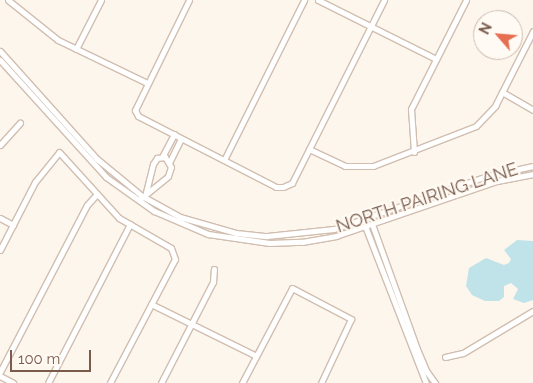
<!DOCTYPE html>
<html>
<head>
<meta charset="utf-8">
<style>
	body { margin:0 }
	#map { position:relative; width:533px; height:383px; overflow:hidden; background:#fdf6ec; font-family:Raleway,sans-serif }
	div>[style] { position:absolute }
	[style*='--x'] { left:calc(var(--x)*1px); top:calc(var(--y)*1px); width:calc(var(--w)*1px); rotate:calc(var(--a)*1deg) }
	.water>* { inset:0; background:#bfe3e8 }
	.roads { filter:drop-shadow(1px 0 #d1beb0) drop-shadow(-1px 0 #d1beb0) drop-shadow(0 1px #d1beb0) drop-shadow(0 -1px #d1beb0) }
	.street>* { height:5px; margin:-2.5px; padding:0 2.5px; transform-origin:2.5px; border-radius:2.5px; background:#fff }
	span { translate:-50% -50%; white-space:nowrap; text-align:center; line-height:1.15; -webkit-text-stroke:4.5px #fffaf3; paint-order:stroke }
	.street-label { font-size:18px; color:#7a5c4d }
	.north { position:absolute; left:473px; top:10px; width:50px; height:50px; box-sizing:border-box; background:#fffaf3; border:1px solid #cabbb1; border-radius:50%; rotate:297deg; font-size:14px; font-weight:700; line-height:20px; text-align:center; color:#7a5c4d }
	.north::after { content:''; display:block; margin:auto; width:18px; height:22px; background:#e76f51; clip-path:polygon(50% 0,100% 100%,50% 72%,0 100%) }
	.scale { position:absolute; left:10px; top:350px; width:81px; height:22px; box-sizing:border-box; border:2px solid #7a5c4d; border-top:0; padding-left:6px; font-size:15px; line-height:18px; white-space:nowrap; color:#7a5c4d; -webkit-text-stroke:4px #fffaf3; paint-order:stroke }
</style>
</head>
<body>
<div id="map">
	<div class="water">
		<div style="clip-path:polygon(517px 240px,533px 241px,533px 300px,524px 303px,513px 299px,518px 289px,511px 283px,504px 286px,504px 297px,499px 301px,485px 301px,472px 295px,466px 286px,469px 268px,486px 258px,504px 265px,509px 263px,511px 259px,504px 250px)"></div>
	</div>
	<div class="roads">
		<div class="street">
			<div style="--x:8;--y:0;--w:64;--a:38.7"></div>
			<div style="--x:58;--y:40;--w:99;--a:25.8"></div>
			<div style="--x:189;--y:0;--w:123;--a:116.1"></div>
			<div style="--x:135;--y:110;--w:7;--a:63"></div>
			<div style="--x:138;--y:116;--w:155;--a:27.2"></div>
			<div style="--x:276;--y:187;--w:7;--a:0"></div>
			<div style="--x:283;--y:187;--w:10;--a:-24"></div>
			<div style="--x:292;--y:183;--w:205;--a:-63.3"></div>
			<div style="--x:318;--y:0;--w:132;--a:26.6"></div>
			<div style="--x:76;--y:49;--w:55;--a:-63"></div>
			<div style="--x:0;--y:51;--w:145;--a:48.1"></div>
			<div style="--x:97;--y:159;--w:58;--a:39.4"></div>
			<div style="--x:142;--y:196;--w:43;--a:28.9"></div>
			<div style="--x:180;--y:217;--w:58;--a:15.9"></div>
			<div style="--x:236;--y:233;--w:31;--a:6"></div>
			<div style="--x:267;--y:236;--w:67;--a:-6"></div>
			<div style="--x:334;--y:229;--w:162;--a:-19.1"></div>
			<div style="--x:487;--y:176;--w:47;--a:-12.3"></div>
			<div style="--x:0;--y:60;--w:158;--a:47.8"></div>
			<div style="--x:106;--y:177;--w:59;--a:35.3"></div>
			<div style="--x:154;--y:211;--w:59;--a:23.1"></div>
			<div style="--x:208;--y:234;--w:62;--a:8.4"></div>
			<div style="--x:269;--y:243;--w:33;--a:-2"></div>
			<div style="--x:302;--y:242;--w:35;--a:-10"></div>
			<div style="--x:336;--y:236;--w:170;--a:-18.9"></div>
			<div style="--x:497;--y:181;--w:37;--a:-11"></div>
			<div style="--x:502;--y:92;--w:36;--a:30"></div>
			<div style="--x:0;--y:145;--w:30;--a:-48"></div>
			<div style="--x:309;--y:149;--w:40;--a:25"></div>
			<div style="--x:345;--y:166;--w:28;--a:0"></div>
			<div style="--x:373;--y:166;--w:110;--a:-21.2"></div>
			<div style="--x:476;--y:126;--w:28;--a:-46"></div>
			<div style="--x:495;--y:106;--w:84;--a:-63.1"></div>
			<div style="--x:414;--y:152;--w:43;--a:-94"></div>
			<div style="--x:411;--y:109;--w:122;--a:-63.2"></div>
			<div style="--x:162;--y:157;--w:26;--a:-62"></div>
			<div style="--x:224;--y:160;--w:179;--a:-63.4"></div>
			<div style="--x:170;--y:161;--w:25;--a:-64"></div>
			<div style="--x:140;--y:199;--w:36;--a:-39"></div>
			<div style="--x:168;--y:176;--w:9;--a:-72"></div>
			<div style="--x:171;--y:167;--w:12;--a:-121"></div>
			<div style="--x:165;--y:157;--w:8;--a:173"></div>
			<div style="--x:157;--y:158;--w:7;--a:124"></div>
			<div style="--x:153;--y:164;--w:29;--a:104"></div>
			<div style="--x:0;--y:218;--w:15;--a:28"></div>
			<div style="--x:372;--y:224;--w:133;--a:70.2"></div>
			<div style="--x:417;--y:349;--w:25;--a:67"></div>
			<div style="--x:427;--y:372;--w:14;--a:54"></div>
			<div style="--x:365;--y:226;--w:168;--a:68.8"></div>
			<div style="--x:0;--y:250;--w:76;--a:-62.8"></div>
			<div style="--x:35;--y:182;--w:38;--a:-51"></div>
			<div style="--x:59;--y:152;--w:89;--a:47.7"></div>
			<div style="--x:119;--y:218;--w:60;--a:30"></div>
			<div style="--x:171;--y:248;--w:12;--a:70"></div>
			<div style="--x:175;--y:259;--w:140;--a:117.7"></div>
			<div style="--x:151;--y:304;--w:117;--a:26.3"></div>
			<div style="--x:445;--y:357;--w:18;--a:-13"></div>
			<div style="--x:463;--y:353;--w:82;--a:-31"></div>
			<div style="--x:0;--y:372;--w:188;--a:-62.5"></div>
			<div style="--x:87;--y:205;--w:15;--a:-48"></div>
			<div style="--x:0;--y:376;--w:15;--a:28"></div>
			<div style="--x:48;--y:383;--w:179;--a:-62.7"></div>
			<div style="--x:161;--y:383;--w:114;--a:-62.8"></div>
			<div style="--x:213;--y:282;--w:13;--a:-86"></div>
			<div style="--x:242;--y:383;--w:107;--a:-62.2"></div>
			<div style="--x:292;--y:288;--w:67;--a:27.7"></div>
			<div style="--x:351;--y:319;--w:71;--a:115.1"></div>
		</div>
	</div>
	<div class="street-label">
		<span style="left:427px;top:198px;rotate:-18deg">NORTH PAIRING LANE</span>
	</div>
	<div class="north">N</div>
	<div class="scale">100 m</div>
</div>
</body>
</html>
